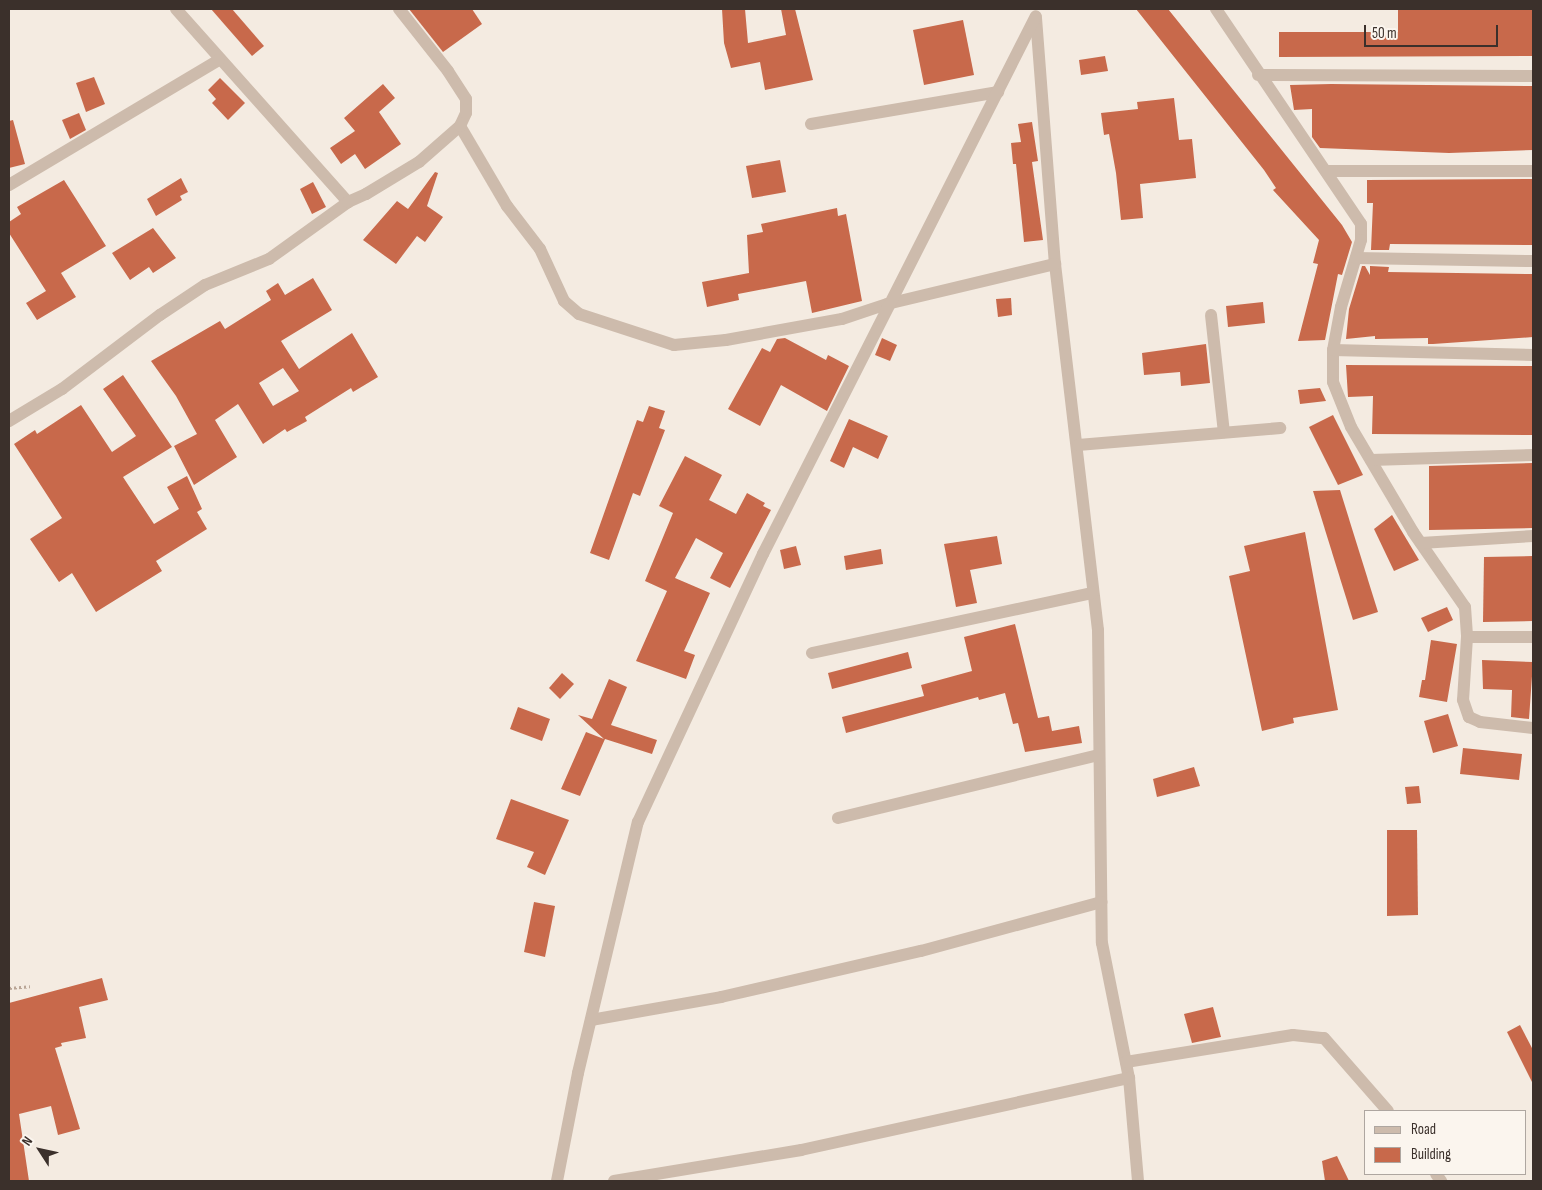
<!DOCTYPE html>
<html>
<head>
<meta charset="utf-8">
<style>
	body { margin:0 }
	#map { position:relative; width:1542px; height:1190px; overflow:hidden; background:#f4ebe1; font-family:"Sofia Sans Condensed",sans-serif }
	div>[style] { position:absolute }
	[style*='--x'] { left:calc(var(--x)*1px); top:calc(var(--y)*1px); width:calc(var(--w)*1px); rotate:calc(var(--a)*1deg) }
	.building>* { inset:0; background:#c8694b }
	.path>* { height:3px; margin-top:-1.5px; transform-origin:0; background:repeating-linear-gradient(90deg,#b9a596 0 2.5px,transparent 0 5px) }
	.minor>* { height:12px; margin:-6px; padding:0 6px; transform-origin:6px; border-radius:6px; background:#cdbbac }
	span { translate:-50% -50%; white-space:nowrap; text-align:center; line-height:1.15; -webkit-text-stroke:4px #fbf5ee; paint-order:stroke }
	.frame { position:absolute; inset:0; border:10px solid #3b302b; pointer-events:none }
	.legend { position:absolute; left:1364px; top:1110px; width:162px; height:65px; box-sizing:border-box; background:#fbf5ee; border:1px solid #aea6a0; margin:0; padding:6px 9px; list-style:none; font-size:15px; color:#3b302b }
	.legend li { display:flex; align-items:center; gap:10px; height:25px }
	.legend b { width:25px; border:1px solid #aea6a0 }
	.north { position:absolute; left:15px; top:1125px; width:50px; height:50px; -webkit-text-stroke:4px #fbf5ee; paint-order:stroke; rotate:305deg; font-size:14px; font-weight:700; line-height:20px; text-align:center; color:#3b302b }
	.north::after { content:''; display:block; margin:auto; width:18px; height:22px; background:#3b302b; clip-path:polygon(50% 0,100% 100%,50% 72%,0 100%) }
	.scale { position:absolute; left:1364px; top:25px; width:134px; height:22px; box-sizing:border-box; border:2px solid #3b302b; border-top:0; padding-left:6px; font-size:15px; line-height:18px; white-space:nowrap; color:#3b302b; -webkit-text-stroke:4px #fbf5ee; paint-order:stroke }
</style>
</head>
<body>
<div id="map">
	<div class="building">
		<div style="clip-path:polygon(211px 9px,232px 9px,264px 46px,252px 56px)"></div>
		<div style="clip-path:polygon(409px 9px,472px 9px,482px 24px,443px 52px)"></div>
		<div style="clip-path:polygon(722px 9px,745px 9px,748px 43px,786px 35px,781px 9px,795px 9px,813px 80px,765px 90px,760px 62px,731px 68px,724px 43px)"></div>
		<div style="clip-path:polygon(1136px 9px,1168px 9px,1342px 225px,1352px 242px,1342px 275px,1338px 274px,1325px 340px,1298px 341px,1318px 264px,1313px 263px,1319px 240px,1273px 190px,1276px 188px,1264px 170px)"></div>
		<div style="clip-path:polygon(1398px 9px,1533px 9px,1533px 56px,1279px 57px,1279px 32px,1398px 32px)"></div>
		<div style="clip-path:polygon(963px 20px,974px 75px,924px 85px,913px 30px)"></div>
		<div style="clip-path:polygon(1105px 56px,1108px 71px,1081px 75px,1079px 60px)"></div>
		<div style="clip-path:polygon(94px 77px,105px 104px,86px 112px,76px 83px)"></div>
		<div style="clip-path:polygon(220px 78px,245px 103px,228px 120px,212px 103px,216px 99px,208px 90px)"></div>
		<div style="clip-path:polygon(383px 84px,395px 98px,379px 112px,401px 144px,365px 169px,355px 154px,341px 164px,330px 148px,355px 131px,344px 118px)"></div>
		<div style="clip-path:polygon(1331px 84px,1533px 86px,1533px 150px,1449px 153px,1320px 148px,1312px 137px,1312px 109px,1294px 110px,1290px 85px)"></div>
		<div style="clip-path:polygon(1174px 98px,1179px 140px,1192px 139px,1196px 178px,1140px 184px,1143px 218px,1121px 220px,1116px 173px,1109px 134px,1104px 135px,1101px 113px,1138px 109px,1137px 102px)"></div>
		<div style="clip-path:polygon(79px 113px,86px 130px,70px 139px,62px 120px)"></div>
		<div style="clip-path:polygon(13px 120px,25px 164px,9px 168px,9px 121px)"></div>
		<div style="clip-path:polygon(1032px 122px,1038px 161px,1032px 162px,1043px 240px,1024px 242px,1016px 164px,1013px 164px,1011px 143px,1021px 142px,1018px 124px)"></div>
		<div style="clip-path:polygon(780px 160px,786px 192px,752px 198px,746px 166px)"></div>
		<div style="clip-path:polygon(435px 172px,438px 173px,427px 206px,443px 217px,425px 242px,417px 236px,396px 264px,363px 240px,397px 201px,408px 209px)"></div>
		<div style="clip-path:polygon(181px 178px,188px 192px,180px 196px,182px 200px,156px 216px,147px 199px)"></div>
		<div style="clip-path:polygon(1533px 179px,1533px 245px,1390px 244px,1389px 250px,1371px 250px,1373px 203px,1367px 203px,1367px 180px)"></div>
		<div style="clip-path:polygon(64px 180px,106px 246px,61px 273px,76px 297px,37px 320px,26px 303px,46px 291px,9px 233px,9px 222px,21px 214px,17px 207px)"></div>
		<div style="clip-path:polygon(313px 182px,326px 207px,312px 214px,300px 189px)"></div>
		<div style="clip-path:polygon(837px 208px,838px 216px,846px 214px,862px 301px,812px 313px,806px 281px,738px 294px,739px 300px,707px 307px,702px 282px,749px 273px,747px 235px,763px 232px,761px 224px)"></div>
		<div style="clip-path:polygon(153px 228px,176px 258px,153px 273px,149px 267px,130px 280px,112px 253px)"></div>
		<div style="clip-path:polygon(1362px 266px,1365px 266px,1370px 275px,1370px 266px,1389px 267px,1388px 272px,1533px 274px,1533px 337px,1433px 344px,1428px 344px,1428px 338px,1375px 339px,1375px 336px,1346px 339px,1349px 309px)"></div>
		<div style="clip-path:polygon(evenodd,313px 278px,332px 310px,281px 341px,299px 369px,352px 333px,378px 377px,353px 392px,351px 388px,305px 417px,307px 421px,287px 432px,285px 429px,263px 444px,238px 404px,215px 420px,237px 457px,194px 485px,174px 446px,197px 434px,176px 396px,151px 361px,220px 321px,225px 329px,271px 300px,266px 291px,278px 283px,285px 295px,313px 278px,283px 368px,299px 391px,273px 406px,259px 383px,283px 368px)"></div>
		<div style="clip-path:polygon(1011px 298px,1012px 315px,998px 317px,996px 299px)"></div>
		<div style="clip-path:polygon(1263px 302px,1265px 323px,1228px 327px,1226px 306px)"></div>
		<div style="clip-path:polygon(785px 338px,826px 360px,828px 355px,849px 366px,827px 411px,781px 385px,760px 426px,728px 409px,762px 348px,770px 352px,777px 339px)"></div>
		<div style="clip-path:polygon(882px 338px,897px 345px,890px 361px,875px 355px)"></div>
		<div style="clip-path:polygon(1206px 344px,1210px 383px,1181px 386px,1180px 372px,1144px 375px,1142px 353px)"></div>
		<div style="clip-path:polygon(1346px 365px,1533px 366px,1533px 435px,1372px 434px,1373px 396px,1348px 397px)"></div>
		<div style="clip-path:polygon(123px 375px,172px 447px,123px 477px,154px 524px,179px 509px,167px 487px,187px 476px,202px 509px,197px 512px,207px 529px,156px 561px,162px 571px,96px 612px,72px 573px,59px 582px,30px 539px,62px 518px,14px 444px,35px 430px,37px 434px,81px 405px,112px 452px,136px 436px,103px 389px)"></div>
		<div style="clip-path:polygon(1320px 388px,1326px 401px,1300px 404px,1298px 390px)"></div>
		<div style="clip-path:polygon(649px 406px,665px 411px,659px 428px,665px 430px,640px 496px,633px 493px,609px 560px,590px 553px,637px 420px,643px 422px)"></div>
		<div style="clip-path:polygon(1333px 415px,1363px 475px,1338px 485px,1309px 427px)"></div>
		<div style="clip-path:polygon(849px 419px,888px 436px,878px 459px,853px 447px,844px 468px,830px 461px)"></div>
		<div style="clip-path:polygon(685px 456px,722px 475px,709px 500px,736px 514px,747px 493px,765px 503px,763px 506px,771px 510px,730px 588px,710px 578px,723px 553px,696px 538px,675px 578px,710px 593px,684px 651px,695px 655px,686px 679px,636px 661px,667px 591px,645px 581px,673px 513px,659px 506px)"></div>
		<div style="clip-path:polygon(1533px 463px,1533px 528px,1429px 530px,1429px 466px)"></div>
		<div style="clip-path:polygon(1340px 490px,1378px 612px,1353px 620px,1313px 491px)"></div>
		<div style="clip-path:polygon(1392px 515px,1419px 560px,1394px 571px,1374px 529px)"></div>
		<div style="clip-path:polygon(1305px 532px,1338px 710px,1293px 718px,1294px 723px,1262px 731px,1229px 576px,1250px 571px,1244px 546px)"></div>
		<div style="clip-path:polygon(997px 536px,1002px 564px,970px 570px,977px 603px,956px 607px,944px 544px)"></div>
		<div style="clip-path:polygon(796px 546px,801px 565px,784px 569px,780px 550px)"></div>
		<div style="clip-path:polygon(881px 549px,883px 564px,846px 570px,844px 556px)"></div>
		<div style="clip-path:polygon(1533px 556px,1533px 621px,1483px 622px,1484px 557px)"></div>
		<div style="clip-path:polygon(1447px 607px,1453px 620px,1428px 632px,1421px 618px)"></div>
		<div style="clip-path:polygon(1015px 624px,1038px 718px,1049px 716px,1052px 731px,1079px 726px,1082px 743px,1025px 752px,1018px 723px,1013px 724px,1005px 693px,979px 700px,978px 697px,846px 733px,842px 717px,924px 696px,921px 685px,972px 671px,964px 637px)"></div>
		<div style="clip-path:polygon(1431px 640px,1457px 644px,1447px 702px,1419px 697px,1422px 680px,1425px 680px)"></div>
		<div style="clip-path:polygon(908px 652px,912px 668px,832px 689px,828px 673px)"></div>
		<div style="clip-path:polygon(1482px 660px,1533px 662px,1529px 719px,1511px 717px,1512px 690px,1483px 689px)"></div>
		<div style="clip-path:polygon(562px 673px,574px 684px,560px 699px,549px 688px)"></div>
		<div style="clip-path:polygon(609px 679px,627px 687px,611px 725px,657px 740px,652px 754px,605px 739px,580px 796px,561px 789px,586px 732px,604px 739px,578px 715px,592px 719px)"></div>
		<div style="clip-path:polygon(518px 707px,550px 719px,542px 741px,510px 729px)"></div>
		<div style="clip-path:polygon(1448px 714px,1458px 746px,1433px 753px,1424px 721px)"></div>
		<div style="clip-path:polygon(1463px 748px,1522px 754px,1519px 780px,1460px 774px)"></div>
		<div style="clip-path:polygon(1194px 767px,1200px 786px,1157px 797px,1153px 779px)"></div>
		<div style="clip-path:polygon(1419px 786px,1421px 803px,1407px 804px,1405px 787px)"></div>
		<div style="clip-path:polygon(511px 799px,569px 820px,545px 875px,527px 867px,534px 852px,496px 839px)"></div>
		<div style="clip-path:polygon(1387px 830px,1417px 830px,1418px 915px,1387px 916px)"></div>
		<div style="clip-path:polygon(534px 902px,555px 906px,545px 957px,524px 952px)"></div>
		<div style="clip-path:polygon(102px 978px,108px 1000px,79px 1007px,86px 1038px,61px 1043px,62px 1046px,55px 1048px,80px 1129px,58px 1135px,51px 1106px,19px 1114px,29px 1181px,9px 1181px,9px 1003px)"></div>
		<div style="clip-path:polygon(1213px 1007px,1221px 1037px,1192px 1043px,1184px 1014px)"></div>
		<div style="clip-path:polygon(1520px 1025px,1533px 1050px,1533px 1084px,1507px 1032px)"></div>
		<div style="clip-path:polygon(1337px 1156px,1349px 1181px,1325px 1181px,1322px 1161px)"></div>
	</div>
	<div class="path">
		<div style="--x:9;--y:988;--w:21;--a:-5"></div>
	</div>
	<div class="minor">
		<div style="--x:176;--y:9;--w:259;--a:48.3"></div>
		<div style="--x:1216;--y:9;--w:259;--a:56"></div>
		<div style="--x:1361;--y:224;--w:16;--a:90"></div>
		<div style="--x:1361;--y:240;--w:70;--a:106.6"></div>
		<div style="--x:1341;--y:307;--w:44;--a:100.5"></div>
		<div style="--x:1333;--y:350;--w:32;--a:90"></div>
		<div style="--x:1333;--y:382;--w:48;--a:68.2"></div>
		<div style="--x:1351;--y:427;--w:122;--a:59.4"></div>
		<div style="--x:1413;--y:532;--w:91;--a:55.3"></div>
		<div style="--x:1465;--y:607;--w:30;--a:86"></div>
		<div style="--x:1467;--y:637;--w:63;--a:93.6"></div>
		<div style="--x:1463;--y:700;--w:18;--a:71"></div>
		<div style="--x:1469;--y:717;--w:12;--a:24"></div>
		<div style="--x:1480;--y:722;--w:53;--a:6.5"></div>
		<div style="--x:1036;--y:18;--w:247;--a:85.6"></div>
		<div style="--x:1055;--y:264;--w:369;--a:83.3"></div>
		<div style="--x:1098;--y:630;--w:313;--a:89.3"></div>
		<div style="--x:1102;--y:943;--w:138;--a:78.7"></div>
		<div style="--x:1129;--y:1078;--w:103;--a:85"></div>
		<div style="--x:1258;--y:75;--w:275;--a:0.2"></div>
		<div style="--x:811;--y:124;--w:190;--a:-9.7"></div>
		<div style="--x:460;--y:126;--w:93;--a:59.6"></div>
		<div style="--x:507;--y:206;--w:54;--a:52.5"></div>
		<div style="--x:540;--y:249;--w:57;--a:65.2"></div>
		<div style="--x:564;--y:301;--w:20;--a:41"></div>
		<div style="--x:579;--y:314;--w:100;--a:18.1"></div>
		<div style="--x:674;--y:345;--w:52;--a:-5.5"></div>
		<div style="--x:726;--y:340;--w:118;--a:-10.3"></div>
		<div style="--x:842;--y:319;--w:47;--a:-18.4"></div>
		<div style="--x:887;--y:304;--w:173;--a:-13.4"></div>
		<div style="--x:1326;--y:171;--w:207;--a:0"></div>
		<div style="--x:9;--y:185;--w:244;--a:-30.8"></div>
		<div style="--x:1356;--y:258;--w:177;--a:1"></div>
		<div style="--x:1211;--y:315;--w:118;--a:83.7"></div>
		<div style="--x:1333;--y:350;--w:200;--a:1.4"></div>
		<div style="--x:9;--y:421;--w:62;--a:-31.1"></div>
		<div style="--x:62;--y:389;--w:123;--a:-37.1"></div>
		<div style="--x:160;--y:315;--w:54;--a:-33.7"></div>
		<div style="--x:205;--y:285;--w:69;--a:-22.1"></div>
		<div style="--x:269;--y:259;--w:97;--a:-35.8"></div>
		<div style="--x:348;--y:202;--w:20;--a:-24"></div>
		<div style="--x:366;--y:194;--w:62;--a:-31.1"></div>
		<div style="--x:419;--y:162;--w:55;--a:-41.3"></div>
		<div style="--x:460;--y:126;--w:14;--a:-65"></div>
		<div style="--x:466;--y:113;--w:14;--a:-90"></div>
		<div style="--x:466;--y:99;--w:33;--a:-123"></div>
		<div style="--x:448;--y:71;--w:79;--a:-128.3"></div>
		<div style="--x:1078;--y:445;--w:203;--a:-4.8"></div>
		<div style="--x:1371;--y:460;--w:162;--a:-1.8"></div>
		<div style="--x:1421;--y:543;--w:112;--a:-3.6"></div>
		<div style="--x:1467;--y:637;--w:66;--a:0"></div>
		<div style="--x:812;--y:653;--w:287;--a:-12.1"></div>
		<div style="--x:838;--y:818;--w:268;--a:-13.6"></div>
		<div style="--x:591;--y:1020;--w:132;--a:-10"></div>
		<div style="--x:721;--y:997;--w:205;--a:-13"></div>
		<div style="--x:921;--y:951;--w:187;--a:-15.2"></div>
		<div style="--x:1126;--y:1062;--w:169;--a:-9.2"></div>
		<div style="--x:1293;--y:1035;--w:31;--a:6"></div>
		<div style="--x:1324;--y:1038;--w:97;--a:48.8"></div>
		<div style="--x:1436;--y:1174;--w:9;--a:54"></div>
		<div style="--x:557;--y:1181;--w:110;--a:-79"></div>
		<div style="--x:578;--y:1073;--w:258;--a:-76.6"></div>
		<div style="--x:638;--y:822;--w:296;--a:-65"></div>
		<div style="--x:763;--y:554;--w:603;--a:-63.1"></div>
		<div style="--x:614;--y:1181;--w:190;--a:-9.4"></div>
		<div style="--x:801;--y:1150;--w:336;--a:-12.4"></div>
	</div>
	<div class="frame"></div>
	<ul class="legend">
	<li><b style="height:6px;background:#cdbbac"></b>Road</li>
	<li><b style="height:14px;background:#c8694b"></b>Building</li>
	</ul>
	<div class="north">N</div>
	<div class="scale">50 m</div>
</div>
</body>
</html>
